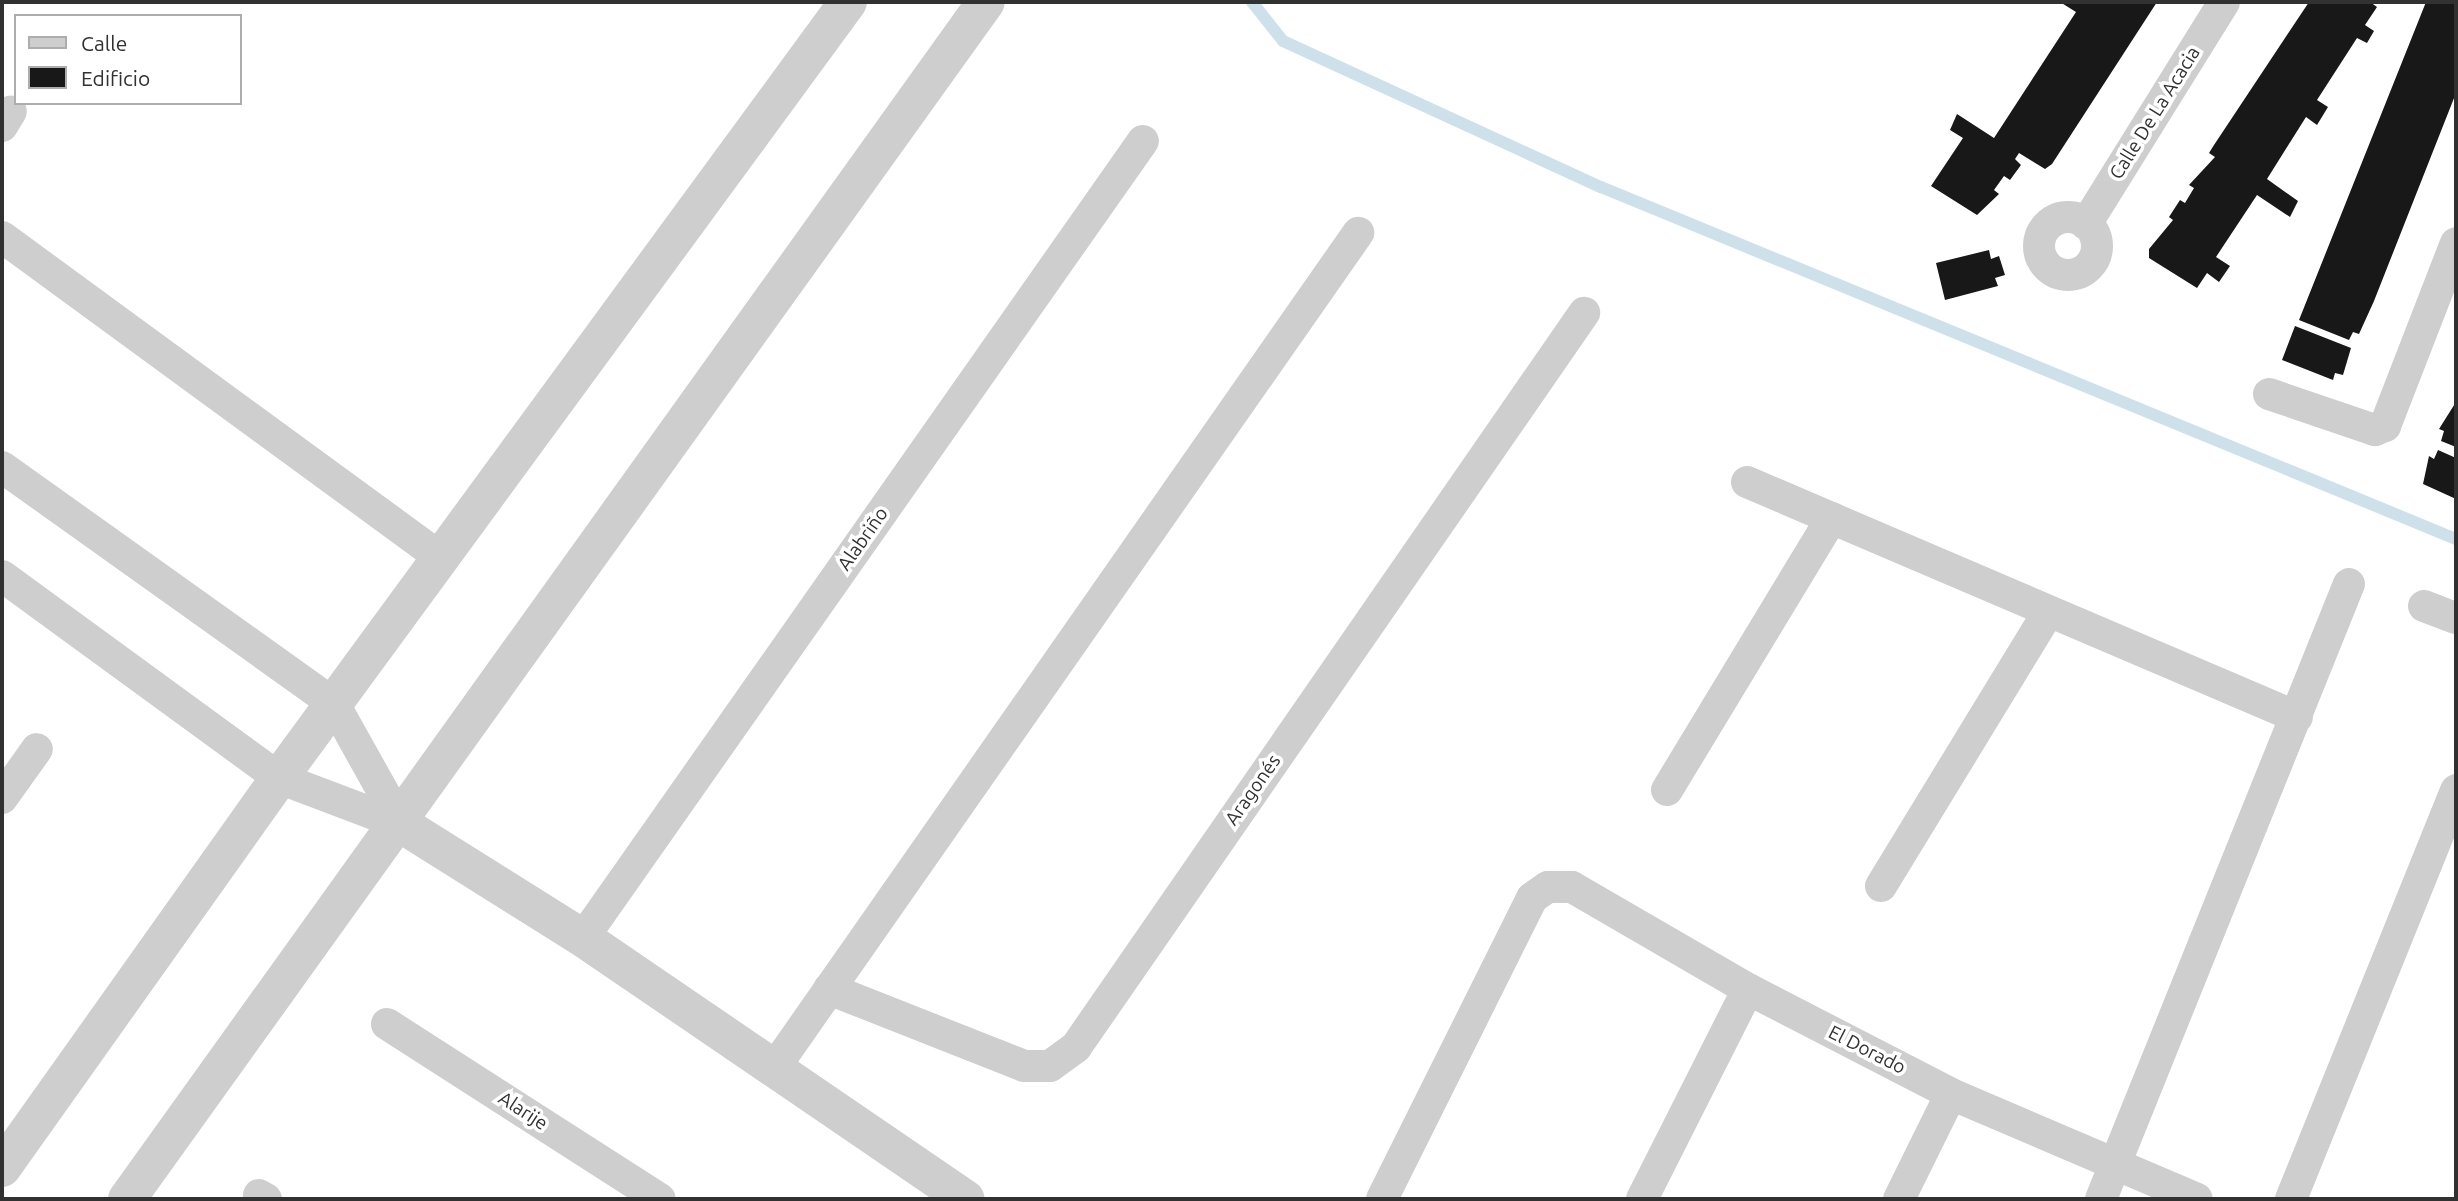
<!DOCTYPE html>
<html>
<head>
<meta charset="utf-8">
<style>
	body { margin:0 }
	#map { position:relative; width:2458px; height:1201px; overflow:hidden; background:#fff; font-family:Ubuntu,sans-serif }
	div>[style] { position:absolute }
	[style*='--x'] { left:calc(var(--x)*1px); top:calc(var(--y)*1px); width:calc(var(--w)*1px); rotate:calc(var(--a)*1deg) }
	.stream>* { height:12px; margin:-6px; padding:0 6px; transform-origin:6px; border-radius:6px; background:#cee1eb }
	.building>* { inset:0; background:#181818 }
	.minor>* { height:32px; margin:-16px; padding:0 16px; transform-origin:16px; border-radius:16px; background:#cecece }
	.minor>.ring { margin:-16px; padding:0; box-sizing:content-box; background:none; border:32px solid #cecece; border-radius:50% }
	.tertiary>* { height:38px; margin:-19px; padding:0 19px; transform-origin:19px; border-radius:19px; background:#cecece }
	span { translate:-50% -50%; white-space:nowrap; text-align:center; line-height:1.15; -webkit-text-stroke:7px #fff; paint-order:stroke }
	.street-label { font-size:19px; color:#313131 }
	.frame { position:absolute; inset:0; border:4px solid #313131; pointer-events:none }
	.legend { position:absolute; left:14px; top:14px; width:228px; height:91px; box-sizing:border-box; background:#fff; border:2px solid #adadad; margin:0; padding:9px 12px; list-style:none; font-size:21px; color:#313131 }
	.legend li { display:flex; align-items:center; gap:14px; height:35px }
	.legend b { width:35px; border:2px solid #adadad }
</style>
</head>
<body>
<div id="map">
	<div class="stream">
		<div style="--x:1252;--y:2;--w:50;--a:51.5"></div>
		<div style="--x:1283;--y:41;--w:350;--a:24.7"></div>
		<div style="--x:1601;--y:187;--w:925;--a:22.38"></div>
	</div>
	<div class="building">
		<div style="clip-path:polygon(2060px 2px,2157px 2px,2052px 164px,2045px 169px,2019px 153px,2015px 159px,2021px 165px,2010px 180px,2004px 176px,1994px 190px,1999px 194px,1977px 215px,1931px 186px,1963px 138px,1950px 130px,1957px 114px,1994px 138px,2076px 12px)"></div>
		<div style="clip-path:polygon(2309px 2px,2370px 2px,2377px 7px,2365px 25px,2374px 31px,2367px 43px,2357px 38px,2317px 100px,2328px 107px,2317px 125px,2306px 117px,2267px 179px,2298px 201px,2290px 217px,2257px 195px,2216px 257px,2230px 266px,2219px 282px,2207px 273px,2197px 288px,2149px 258px,2149px 249px,2173px 220px,2169px 217px,2180px 200px,2185px 203px,2194px 188px,2189px 185px,2215px 157px,2209px 153px,2214px 145px)"></div>
		<div style="clip-path:polygon(2426px 2px,2456px 2px,2456px 93px,2374px 301px,2359px 334px,2353px 332px,2349px 340px,2299px 320px)"></div>
		<div style="clip-path:polygon(1989px 250px,1991px 259px,1999px 256px,2005px 275px,1995px 278px,1998px 286px,1945px 300px,1936px 263px)"></div>
		<div style="clip-path:polygon(2295px 326px,2351px 348px,2343px 375px,2335px 373px,2333px 380px,2282px 360px)"></div>
		<div style="clip-path:polygon(2456px 402px,2456px 447px,2441px 441px,2444px 431px,2439px 429px)"></div>
		<div style="clip-path:polygon(2438px 450px,2456px 458px,2456px 499px,2423px 484px,2429px 456px,2434px 459px)"></div>
	</div>
	<div class="minor">
		<div style="--x:2;--y:126;--w:17;--a:-59"></div>
		<div class="ring" style="left:2039px;top:217px;width:26px;height:26px"></div>
		<div style="--x:2086;--y:224;--w:261;--a:-58.1"></div>
		<div style="--x:2;--y:237;--w:544;--a:36.17"></div>
		<div style="--x:2269;--y:394;--w:112;--a:18.8"></div>
		<div style="--x:2375;--y:430;--w:11;--a:-22"></div>
		<div style="--x:2385;--y:426;--w:196;--a:-68.8"></div>
		<div style="--x:2;--y:467;--w:408;--a:35.5"></div>
		<div style="--x:334;--y:704;--w:137;--a:60.8"></div>
		<div style="--x:1747;--y:482;--w:598;--a:23.14"></div>
		<div style="--x:2;--y:576;--w:343;--a:36.1"></div>
		<div style="--x:279;--y:778;--w:130;--a:20.7"></div>
		<div style="--x:2424;--y:606;--w:34;--a:21"></div>
		<div style="--x:1667;--y:790;--w:318;--a:-58.8"></div>
		<div style="--x:2;--y:798;--w:60;--a:-54.5"></div>
		<div style="--x:1881;--y:886;--w:321;--a:-58.6"></div>
		<div style="--x:583;--y:938;--w:974;--a:-54.91"></div>
		<div style="--x:829;--y:989;--w:210;--a:21.5"></div>
		<div style="--x:1024;--y:1066;--w:26;--a:0"></div>
		<div style="--x:1050;--y:1066;--w:32;--a:-36"></div>
		<div style="--x:1076;--y:1047;--w:893;--a:-55.31"></div>
		<div style="--x:387;--y:1024;--w:324;--a:32.7"></div>
		<div style="--x:775;--y:1067;--w:1018;--a:-55.04"></div>
		<div style="--x:259;--y:1195;--w:8;--a:30"></div>
		<div style="--x:1382;--y:1199;--w:336;--a:-63.5"></div>
		<div style="--x:1532;--y:898;--w:19;--a:-35"></div>
		<div style="--x:1548;--y:887;--w:24;--a:0"></div>
		<div style="--x:1572;--y:887;--w:203;--a:30.1"></div>
		<div style="--x:1748;--y:989;--w:229;--a:27.3"></div>
		<div style="--x:1951;--y:1094;--w:267;--a:23.1"></div>
		<div style="--x:1642;--y:1199;--w:235;--a:-63.2"></div>
		<div style="--x:1899;--y:1199;--w:117;--a:-63.7"></div>
		<div style="--x:2101;--y:1199;--w:663;--a:-68.04"></div>
		<div style="--x:2291;--y:1199;--w:441;--a:-68"></div>
	</div>
	<div class="tertiary">
		<div style="--x:401;--y:824;--w:215;--a:32.1"></div>
		<div style="--x:583;--y:938;--w:463;--a:34.3"></div>
		<div style="--x:2;--y:1168;--w:478;--a:-54.6"></div>
		<div style="--x:279;--y:778;--w:962;--a:-53.75"></div>
		<div style="--x:127;--y:1199;--w:1473;--a:-54.34"></div>
	</div>
	<div class="street-label">
		<span style="left:2155px;top:113px;rotate:-58deg">Calle De La Acacia</span>
		<span style="left:863px;top:539px;rotate:-55deg">Alabriño</span>
		<span style="left:1253px;top:790px;rotate:-55deg">Aragonés</span>
		<span style="left:1867px;top:1050px;rotate:27deg">El Dorado</span>
		<span style="left:523px;top:1111px;rotate:33deg">Alarije</span>
	</div>
	<div class="frame"></div>
	<ul class="legend">
	<li><b style="height:9px;background:#cecece"></b>Calle</li>
	<li><b style="height:19px;background:#181818"></b>Edificio</li>
	</ul>
</div>
</body>
</html>
